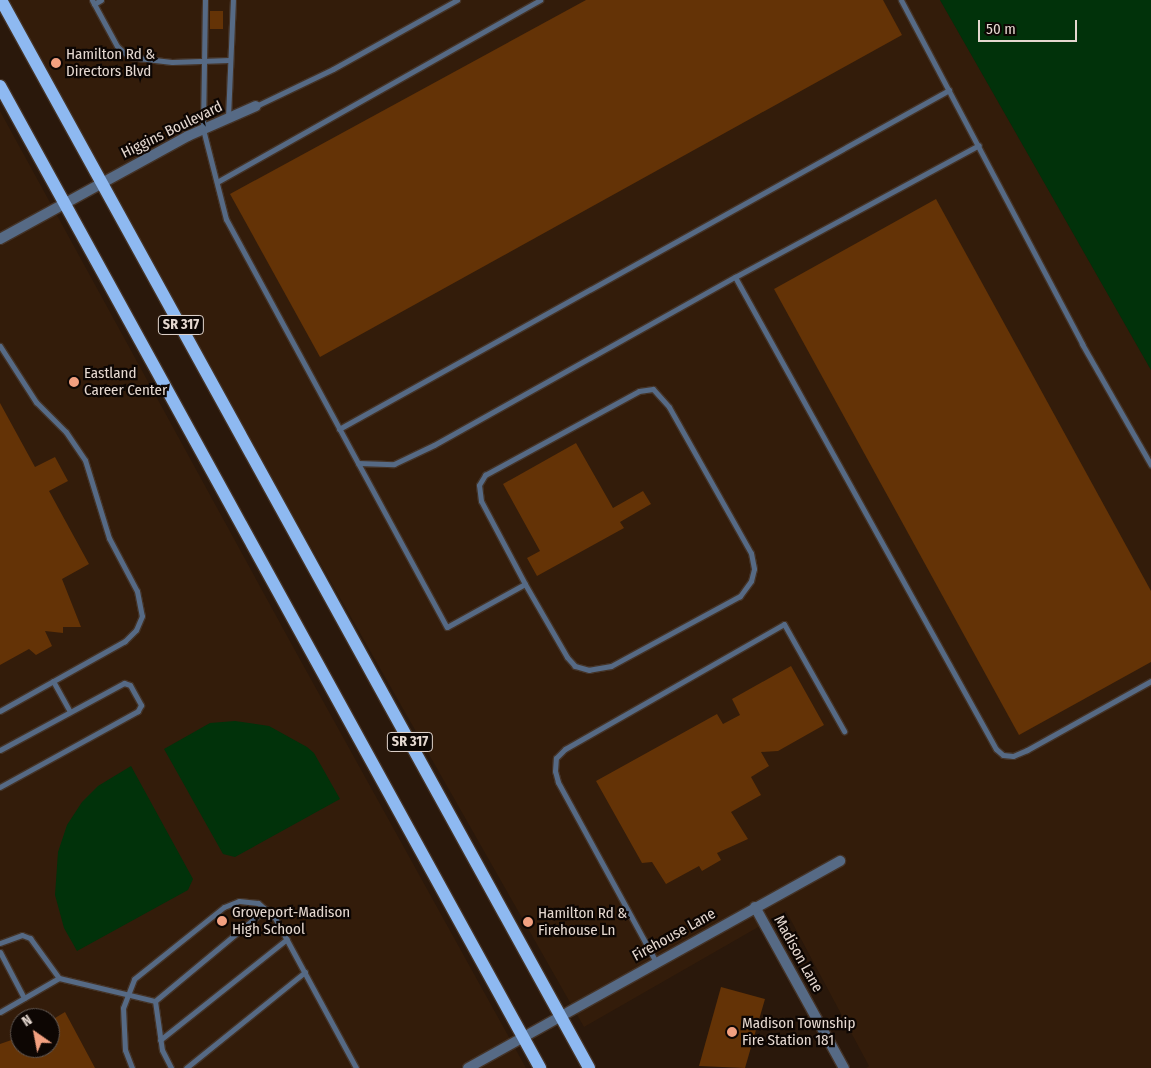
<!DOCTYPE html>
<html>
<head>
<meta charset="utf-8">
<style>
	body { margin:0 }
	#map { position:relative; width:1151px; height:1068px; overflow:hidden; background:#2a180b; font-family:"Fira Sans Condensed",sans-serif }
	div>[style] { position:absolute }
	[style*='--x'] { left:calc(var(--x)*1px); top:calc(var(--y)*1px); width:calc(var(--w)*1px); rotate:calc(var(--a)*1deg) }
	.built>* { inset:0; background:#331c0a }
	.green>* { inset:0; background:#01320a }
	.building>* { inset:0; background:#643306 }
	.roads { filter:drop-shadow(1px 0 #443327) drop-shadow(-1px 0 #443327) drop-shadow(0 1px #443327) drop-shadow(0 -1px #443327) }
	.service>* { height:5px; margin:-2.5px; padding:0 2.5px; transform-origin:2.5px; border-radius:2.5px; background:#566a85 }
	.minor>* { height:10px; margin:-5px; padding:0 5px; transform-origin:5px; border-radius:5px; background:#566a85 }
	.primary>* { height:12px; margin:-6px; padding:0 6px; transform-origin:6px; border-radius:6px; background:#8eb9f1 }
	.dots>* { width:14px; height:14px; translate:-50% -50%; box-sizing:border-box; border:2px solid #0d0603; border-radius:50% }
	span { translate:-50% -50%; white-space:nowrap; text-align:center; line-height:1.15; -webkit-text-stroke:4.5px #0d0603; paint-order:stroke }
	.shield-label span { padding:1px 4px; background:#0d0603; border:1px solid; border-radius:4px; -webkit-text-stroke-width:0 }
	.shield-label { font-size:14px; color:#e5d8d0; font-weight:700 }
	.poi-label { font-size:15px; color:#e5d8d0 }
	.left { translate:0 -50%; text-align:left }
	.street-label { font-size:15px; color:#e5d8d0 }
	.north { position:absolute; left:10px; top:1008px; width:50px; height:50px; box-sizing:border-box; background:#0d0603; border:1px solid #635a55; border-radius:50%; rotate:327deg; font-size:14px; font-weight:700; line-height:20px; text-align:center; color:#e5d8d0 }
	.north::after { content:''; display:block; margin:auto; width:18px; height:22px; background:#f2a080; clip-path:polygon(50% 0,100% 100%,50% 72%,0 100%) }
	.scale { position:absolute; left:978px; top:20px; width:99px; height:22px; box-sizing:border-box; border:2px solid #e5d8d0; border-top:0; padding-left:6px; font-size:15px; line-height:18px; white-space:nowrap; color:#e5d8d0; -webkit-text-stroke:4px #0d0603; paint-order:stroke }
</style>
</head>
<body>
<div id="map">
	<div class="built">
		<div style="clip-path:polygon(0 0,940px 0,1151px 370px,1151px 1068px,866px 1068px,869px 1066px,786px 911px,584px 1027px)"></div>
		<div style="clip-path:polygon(evenodd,0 111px,297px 654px,526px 1068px,0 1068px,0 111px,20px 1018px,50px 1018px,50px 1048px,20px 1048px,20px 1018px)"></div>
	</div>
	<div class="green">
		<div style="clip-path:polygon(940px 0,1151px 0,1151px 370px)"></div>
		<div style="clip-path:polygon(235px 721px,269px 726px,307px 747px,314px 753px,340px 799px,235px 857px,223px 854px,164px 749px,210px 723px)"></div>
		<div style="clip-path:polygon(131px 766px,193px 879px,188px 890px,77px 951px,64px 928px,55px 895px,58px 852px,67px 825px,82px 802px,98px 786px)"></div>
	</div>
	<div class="building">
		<div style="clip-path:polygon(586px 0,883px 0,902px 35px,320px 357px,230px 194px)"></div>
		<div style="clip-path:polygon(210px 11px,223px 11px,223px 29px,210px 29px)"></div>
		<div style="clip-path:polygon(936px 199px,1151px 591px,1151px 662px,1019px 735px,774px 289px)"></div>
		<div style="clip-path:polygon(0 403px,35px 467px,55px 457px,68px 481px,49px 491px,89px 564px,62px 579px,81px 627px,63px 627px,63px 633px,45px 631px,52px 646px,36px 655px,29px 649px,0 665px)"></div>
		<div style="clip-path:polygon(576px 443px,613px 508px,643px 491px,651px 504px,620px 522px,624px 528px,537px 576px,527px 558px,540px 551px,503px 484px)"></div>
		<div style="clip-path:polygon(791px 666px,824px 725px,778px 751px,761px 752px,769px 766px,751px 777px,761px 795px,731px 812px,748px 839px,717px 853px,721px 860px,702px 871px,699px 866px,666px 884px,652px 862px,642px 863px,596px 781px,717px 714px,723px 724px,740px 715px,732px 699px)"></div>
		<div style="clip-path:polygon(721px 987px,765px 999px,745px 1068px,699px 1066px)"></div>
		<div style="clip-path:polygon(65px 1012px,95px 1068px,0 1068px,0 1044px,20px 1037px,20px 1048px,50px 1048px,50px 1021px)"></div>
	</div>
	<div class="roads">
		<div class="service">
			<div style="--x:92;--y:0;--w:52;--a:61.5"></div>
			<div style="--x:117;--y:46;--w:16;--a:43"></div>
			<div style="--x:129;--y:57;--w:43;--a:6.6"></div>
			<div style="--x:172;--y:62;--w:57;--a:-2"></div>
			<div style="--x:205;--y:0;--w:129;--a:90.9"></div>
			<div style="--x:203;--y:129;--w:93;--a:75.7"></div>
			<div style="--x:226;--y:219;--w:464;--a:61.6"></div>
			<div style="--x:447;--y:627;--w:89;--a:-28.9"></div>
			<div style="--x:525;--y:584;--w:94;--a:-117.9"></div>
			<div style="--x:481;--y:501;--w:16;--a:-97"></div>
			<div style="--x:479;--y:485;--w:12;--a:-59"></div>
			<div style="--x:485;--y:475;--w:175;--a:-28.6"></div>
			<div style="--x:639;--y:391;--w:14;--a:-8"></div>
			<div style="--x:653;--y:389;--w:24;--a:48"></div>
			<div style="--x:669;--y:407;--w:167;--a:60.7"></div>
			<div style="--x:751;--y:553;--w:16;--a:79"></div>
			<div style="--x:754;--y:569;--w:12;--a:104"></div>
			<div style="--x:751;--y:581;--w:19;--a:126"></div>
			<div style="--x:740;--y:596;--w:147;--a:151.5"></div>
			<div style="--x:611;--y:666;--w:22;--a:170"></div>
			<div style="--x:589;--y:670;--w:15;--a:-164"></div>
			<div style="--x:575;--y:666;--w:12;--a:-132"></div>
			<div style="--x:567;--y:657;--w:84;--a:-119.9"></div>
			<div style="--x:901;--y:0;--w:389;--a:62.2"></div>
			<div style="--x:1082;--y:344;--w:139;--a:60.3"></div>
			<div style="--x:94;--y:4;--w:8;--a:-30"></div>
			<div style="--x:256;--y:106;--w:85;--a:-25.7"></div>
			<div style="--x:333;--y:69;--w:142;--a:-29.1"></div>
			<div style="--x:228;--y:118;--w:118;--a:-87.6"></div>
			<div style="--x:217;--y:182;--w:371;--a:-29.4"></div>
			<div style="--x:735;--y:277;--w:277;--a:-28.4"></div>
			<div style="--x:0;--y:346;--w:67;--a:57.3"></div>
			<div style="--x:36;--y:402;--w:42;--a:45"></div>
			<div style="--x:66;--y:432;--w:34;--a:56"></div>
			<div style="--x:85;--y:460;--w:82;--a:72.9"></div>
			<div style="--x:109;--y:538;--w:60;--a:62.2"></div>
			<div style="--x:137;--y:591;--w:25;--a:79"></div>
			<div style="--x:142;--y:616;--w:15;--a:113"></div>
			<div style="--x:136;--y:630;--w:16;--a:135"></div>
			<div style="--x:125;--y:641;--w:143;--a:150.8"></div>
			<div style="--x:339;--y:429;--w:698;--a:-29.06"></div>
			<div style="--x:358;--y:463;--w:36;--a:2"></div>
			<div style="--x:394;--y:464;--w:44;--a:-25.4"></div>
			<div style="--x:434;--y:445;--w:345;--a:-29.2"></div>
			<div style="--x:735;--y:277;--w:539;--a:61.06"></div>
			<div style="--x:996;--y:749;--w:9;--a:41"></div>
			<div style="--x:1003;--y:755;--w:10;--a:6"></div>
			<div style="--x:1013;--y:756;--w:15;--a:-23"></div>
			<div style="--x:1027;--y:750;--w:142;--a:-29.1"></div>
			<div style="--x:53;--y:681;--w:35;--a:61"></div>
			<div style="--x:0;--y:750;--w:141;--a:-28.4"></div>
			<div style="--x:124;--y:683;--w:6;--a:18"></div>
			<div style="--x:130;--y:685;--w:23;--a:61"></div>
			<div style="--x:141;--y:705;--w:7;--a:117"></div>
			<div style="--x:138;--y:711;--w:158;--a:151.2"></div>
			<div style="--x:0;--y:943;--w:23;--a:-20"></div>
			<div style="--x:22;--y:935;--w:9;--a:21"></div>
			<div style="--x:30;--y:938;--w:49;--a:54.1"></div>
			<div style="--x:0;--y:952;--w:52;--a:62.4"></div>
			<div style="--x:656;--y:962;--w:205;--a:-118.6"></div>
			<div style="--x:558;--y:782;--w:11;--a:-105"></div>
			<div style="--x:555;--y:771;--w:13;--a:-86"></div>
			<div style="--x:556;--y:758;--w:13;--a:-45"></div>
			<div style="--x:565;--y:749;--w:252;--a:-29.7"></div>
			<div style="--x:784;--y:624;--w:123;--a:60.7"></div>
			<div style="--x:155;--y:1001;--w:49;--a:81.9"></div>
			<div style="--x:162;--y:1050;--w:20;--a:63"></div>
			<div style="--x:0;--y:1012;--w:68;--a:-30"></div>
			<div style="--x:59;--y:978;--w:99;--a:13.5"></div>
			<div style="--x:155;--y:1001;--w:144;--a:-39.7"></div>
			<div style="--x:160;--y:1040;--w:162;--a:-38.5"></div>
			<div style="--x:132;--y:1068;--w:19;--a:-111"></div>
			<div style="--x:125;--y:1050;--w:42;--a:-92.7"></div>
			<div style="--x:123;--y:1008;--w:31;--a:-69"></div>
			<div style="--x:134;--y:979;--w:115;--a:-38.7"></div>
			<div style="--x:224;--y:907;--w:16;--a:-22"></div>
			<div style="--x:239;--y:901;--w:19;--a:6"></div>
			<div style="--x:258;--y:903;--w:23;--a:41"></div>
			<div style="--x:275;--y:918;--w:170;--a:61.6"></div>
			<div style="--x:186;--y:1068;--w:153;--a:-38.9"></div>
		</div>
		<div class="minor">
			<div style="--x:0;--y:239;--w:214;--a:-28.7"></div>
			<div style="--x:188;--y:136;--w:74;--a:-23.8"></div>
			<div style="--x:755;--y:907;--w:184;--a:61.1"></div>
			<div style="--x:468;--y:1068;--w:426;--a:-29.1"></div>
		</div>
		<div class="primary">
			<div style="--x:1;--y:0;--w:1219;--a:61.16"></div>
			<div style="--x:0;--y:86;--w:1121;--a:61.19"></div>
		</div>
	</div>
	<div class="dots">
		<div style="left:56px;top:63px;background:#f2a080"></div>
		<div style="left:74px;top:382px;background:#f2a080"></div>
		<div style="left:222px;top:921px;background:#f2a080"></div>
		<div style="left:528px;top:922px;background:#f2a080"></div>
		<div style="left:732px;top:1032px;background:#f2a080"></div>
	</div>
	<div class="shield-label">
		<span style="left:181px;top:325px">SR 317</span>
		<span style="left:410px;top:742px">SR 317</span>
	</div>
	<div class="poi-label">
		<span class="left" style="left:66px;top:63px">Hamilton Rd &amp;<br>Directors Blvd</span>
		<span class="left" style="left:84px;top:382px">Eastland<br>Career Center</span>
		<span class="left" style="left:232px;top:921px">Groveport-Madison<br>High School</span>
		<span class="left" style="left:538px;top:922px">Hamilton Rd &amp;<br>Firehouse Ln</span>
		<span class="left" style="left:742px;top:1032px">Madison Township<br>Fire Station 181</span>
	</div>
	<div class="street-label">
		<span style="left:172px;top:130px;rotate:-26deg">Higgins Boulevard</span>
		<span style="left:674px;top:935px;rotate:-29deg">Firehouse Lane</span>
		<span style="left:798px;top:954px;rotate:61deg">Madison Lane</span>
	</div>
	<div class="north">N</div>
	<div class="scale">50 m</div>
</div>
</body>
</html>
